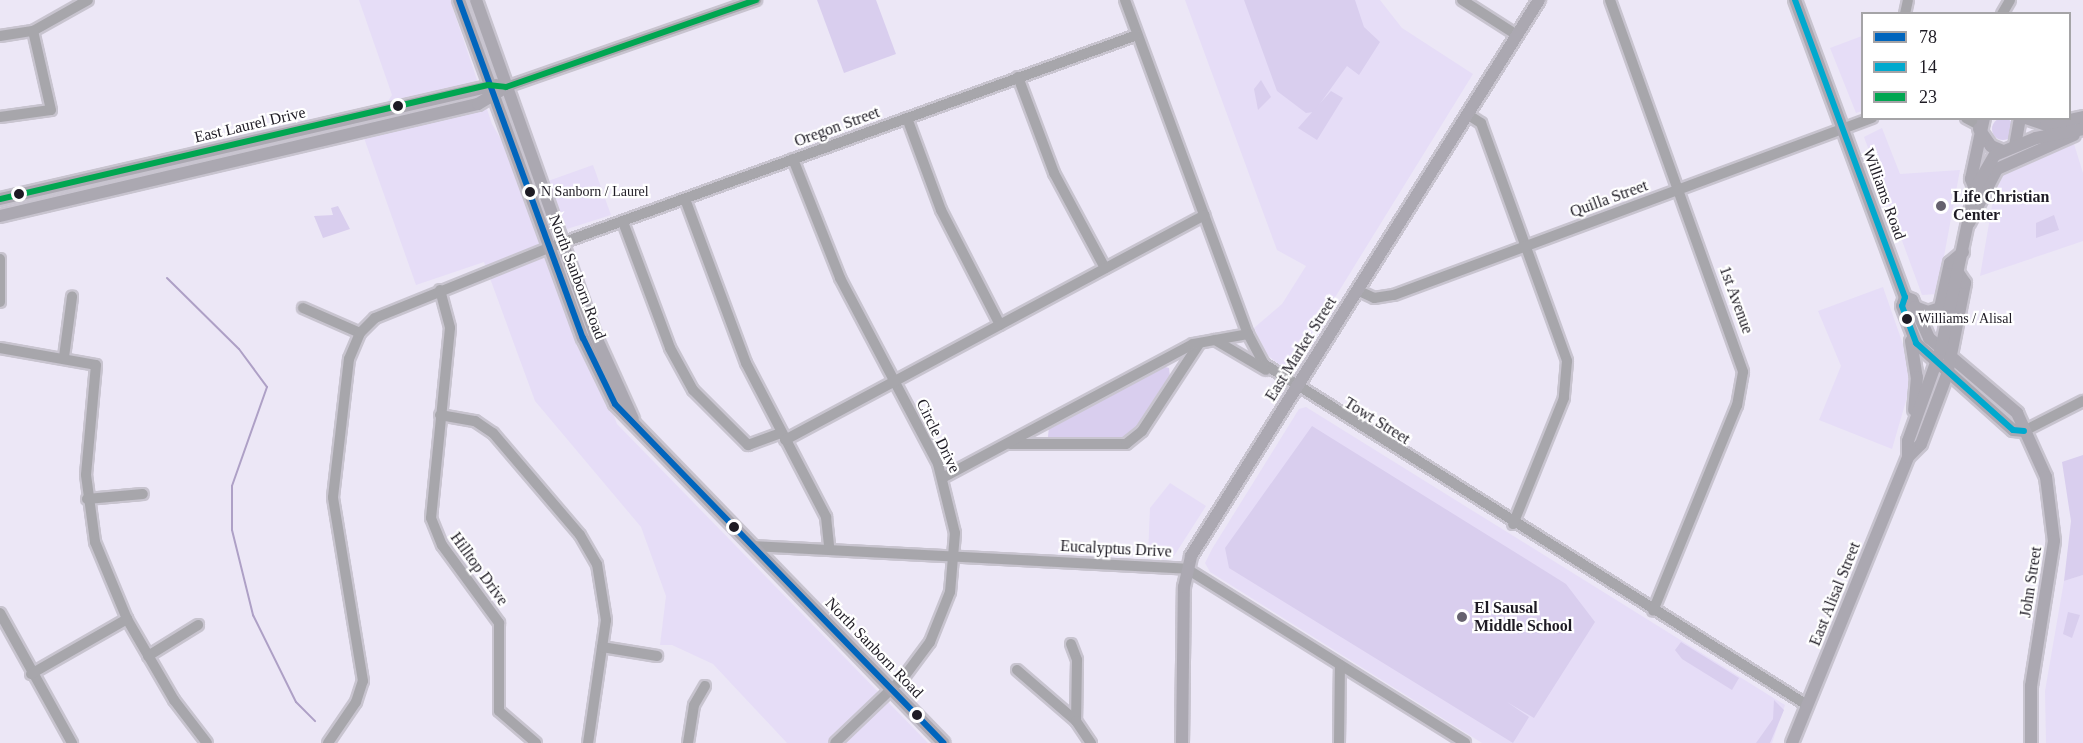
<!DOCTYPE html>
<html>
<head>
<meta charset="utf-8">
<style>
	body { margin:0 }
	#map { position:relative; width:2083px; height:743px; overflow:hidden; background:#ece7f6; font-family:Georgia,serif }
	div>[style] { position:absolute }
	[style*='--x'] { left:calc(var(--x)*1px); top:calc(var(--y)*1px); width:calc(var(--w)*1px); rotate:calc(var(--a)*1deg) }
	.built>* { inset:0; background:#e6ddf7 }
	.green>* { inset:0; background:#d9ceee }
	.round { border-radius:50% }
	.stream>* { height:2px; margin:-1px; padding:0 1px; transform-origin:1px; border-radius:1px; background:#aea0c6 }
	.roads { filter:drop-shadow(2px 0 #c8c4cf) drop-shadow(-2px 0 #c8c4cf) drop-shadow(0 2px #c8c4cf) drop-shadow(0 -2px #c8c4cf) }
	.minor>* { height:10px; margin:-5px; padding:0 5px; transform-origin:5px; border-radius:5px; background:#a7a6ab }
	.major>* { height:12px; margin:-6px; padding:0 6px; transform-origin:6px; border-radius:6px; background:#aba8b1 }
	.bus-1>* { height:6px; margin:-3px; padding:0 3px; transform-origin:3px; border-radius:3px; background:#0065bd }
	.bus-2>* { height:6px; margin:-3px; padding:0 3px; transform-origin:3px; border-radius:3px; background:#00a9ce }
	.bus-3>* { height:6px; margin:-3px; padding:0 3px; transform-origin:3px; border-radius:3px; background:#00a651 }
	.dots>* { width:16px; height:16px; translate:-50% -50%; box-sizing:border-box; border:3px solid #fff; border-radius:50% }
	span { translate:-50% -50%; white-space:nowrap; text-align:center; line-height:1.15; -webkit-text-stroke:4.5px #fff; paint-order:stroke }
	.bus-label { font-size:14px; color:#1e1b24 }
	.left { translate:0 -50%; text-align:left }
	.street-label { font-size:16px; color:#1e1b24 }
	.poi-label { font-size:16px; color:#1e1b24; font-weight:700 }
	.legend { position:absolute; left:1861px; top:12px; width:210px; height:108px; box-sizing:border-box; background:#fff; border:2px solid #a5a4a7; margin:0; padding:8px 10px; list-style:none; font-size:18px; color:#1e1b24 }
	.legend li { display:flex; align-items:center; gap:12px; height:30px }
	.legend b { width:30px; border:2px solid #a5a4a7 }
</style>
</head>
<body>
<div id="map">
	<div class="built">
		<div style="clip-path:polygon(359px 0,450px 0,492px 124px,526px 183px,617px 424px,928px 743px,787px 743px,713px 664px,672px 645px,660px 645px,666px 596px,641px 527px,535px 401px,484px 262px,416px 285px,364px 138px,392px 95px)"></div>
		<div style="clip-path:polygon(1185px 0,1380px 0,1402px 28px,1473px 74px,1289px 372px,1267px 355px,1254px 328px,1282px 304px,1306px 266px,1277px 250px)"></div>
		<div style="clip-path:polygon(1862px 36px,1862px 111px,1856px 113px,1830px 48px)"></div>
		<div style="clip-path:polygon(1882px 128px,1900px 174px,1960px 170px,1937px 294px,1922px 295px,1864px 137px)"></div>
		<div style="clip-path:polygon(2074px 144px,2083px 173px,2083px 241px,1980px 276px,1994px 194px,2004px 174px)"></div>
		<div style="clip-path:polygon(593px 165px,611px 215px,567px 229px,548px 181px)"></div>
		<div style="clip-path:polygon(1883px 287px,1906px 353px,1910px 387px,1892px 449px,1819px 420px,1841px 366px,1818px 311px)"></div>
		<div style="clip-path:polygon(1306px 407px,1785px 705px,1772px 743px,1482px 743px,1210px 572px,1205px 563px,1212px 549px,1299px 409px)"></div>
		<div style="clip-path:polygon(1170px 483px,1206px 506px,1174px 556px,1148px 555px,1150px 508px)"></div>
		<div style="clip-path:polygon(2083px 575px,2083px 743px,2046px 743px,2045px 691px,2064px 581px)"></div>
	</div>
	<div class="green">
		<div style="clip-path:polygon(817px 0,876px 0,896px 54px,844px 73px)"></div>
		<div style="clip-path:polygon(1244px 0,1355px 0,1364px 27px,1380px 42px,1359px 75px,1347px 66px,1314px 112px,1306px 113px,1277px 91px)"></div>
		<div style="clip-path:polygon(1261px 80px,1271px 97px,1258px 110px,1254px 89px)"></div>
		<div style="clip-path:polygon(1331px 91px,1343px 98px,1317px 140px,1298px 128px)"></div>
		<div class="round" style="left:1992px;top:118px;width:22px;height:22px"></div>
		<div style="clip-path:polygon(338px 206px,350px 229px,323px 238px,314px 216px,333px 215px,331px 208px)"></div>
		<div style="clip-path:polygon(2054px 215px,2059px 230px,2036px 238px,2036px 223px)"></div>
		<div style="clip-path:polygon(1162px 366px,1169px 368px,1170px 377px,1140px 426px,1124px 438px,1048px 437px,1049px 426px)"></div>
		<div style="clip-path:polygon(1312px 426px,1566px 584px,1595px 622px,1534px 718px,1507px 702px,1529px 717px,1513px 743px,1229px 568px,1225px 548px)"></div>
		<div style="clip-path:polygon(2083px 455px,2083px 575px,2064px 581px,2071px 521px,2062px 462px)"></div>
		<div style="clip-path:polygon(2068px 612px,2080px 615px,2072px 638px,2063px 634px)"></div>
		<div style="clip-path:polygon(1681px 642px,1739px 678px,1732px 690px,1682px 659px,1675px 650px)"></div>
		<div style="clip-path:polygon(1774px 700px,1784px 710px,1770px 743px,1756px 743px,1773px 719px)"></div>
	</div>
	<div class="stream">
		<div style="--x:167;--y:278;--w:101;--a:44.6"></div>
		<div style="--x:239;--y:349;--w:47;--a:53.6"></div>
		<div style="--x:267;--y:387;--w:105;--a:109.5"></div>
		<div style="--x:232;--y:486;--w:44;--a:90"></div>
		<div style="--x:232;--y:530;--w:88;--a:76.1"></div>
		<div style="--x:253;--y:615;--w:97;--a:63.7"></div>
		<div style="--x:296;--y:702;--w:27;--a:45"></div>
	</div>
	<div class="roads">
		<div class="minor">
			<div style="--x:1125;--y:0;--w:356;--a:69.8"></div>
			<div style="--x:1248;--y:334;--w:34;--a:62"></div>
			<div style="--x:1264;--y:364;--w:641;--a:32.13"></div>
			<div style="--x:1462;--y:0;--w:65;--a:32.5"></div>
			<div style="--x:1610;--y:0;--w:395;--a:70.3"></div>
			<div style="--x:1743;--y:372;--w:34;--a:100"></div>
			<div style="--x:1737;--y:405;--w:222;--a:112.2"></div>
			<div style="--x:1905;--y:14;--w:14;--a:-78"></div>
			<div style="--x:2002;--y:14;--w:16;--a:-60"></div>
			<div style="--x:0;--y:36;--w:33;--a:-9"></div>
			<div style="--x:33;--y:31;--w:63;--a:-29.4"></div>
			<div style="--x:1018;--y:77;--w:103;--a:69.4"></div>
			<div style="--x:1054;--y:173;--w:108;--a:61.8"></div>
			<div style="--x:506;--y:87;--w:265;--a:-19.2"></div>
			<div style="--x:1467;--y:114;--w:17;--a:33"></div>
			<div style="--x:1481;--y:123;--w:253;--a:70.1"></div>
			<div style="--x:1567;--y:361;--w:37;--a:95"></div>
			<div style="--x:1564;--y:398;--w:136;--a:112"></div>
			<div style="--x:0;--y:117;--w:51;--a:-7.8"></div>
			<div style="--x:51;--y:110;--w:81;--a:-102.8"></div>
			<div style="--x:907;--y:118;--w:98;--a:69.7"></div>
			<div style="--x:941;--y:210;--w:129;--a:62.8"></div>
			<div style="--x:1966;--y:118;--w:17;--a:28"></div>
			<div style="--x:793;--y:159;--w:128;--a:68.4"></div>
			<div style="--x:840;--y:278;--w:210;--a:62.2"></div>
			<div style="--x:938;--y:464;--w:71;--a:76.2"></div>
			<div style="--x:955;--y:533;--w:59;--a:94.8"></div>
			<div style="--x:950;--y:592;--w:54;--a:111.8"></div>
			<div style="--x:930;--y:642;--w:44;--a:126.6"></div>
			<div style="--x:904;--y:677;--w:95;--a:136.3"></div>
			<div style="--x:685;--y:199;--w:175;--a:69.6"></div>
			<div style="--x:746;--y:363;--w:174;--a:62.5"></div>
			<div style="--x:826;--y:517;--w:31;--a:84"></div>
			<div style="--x:623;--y:222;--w:134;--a:69.5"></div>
			<div style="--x:670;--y:348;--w:48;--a:61.3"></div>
			<div style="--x:693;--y:390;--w:78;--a:45"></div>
			<div style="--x:748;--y:445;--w:35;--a:-20"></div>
			<div style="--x:0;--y:259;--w:43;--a:90"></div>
			<div style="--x:440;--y:290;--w:39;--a:75"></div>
			<div style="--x:450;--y:328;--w:191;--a:95.7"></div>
			<div style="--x:431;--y:518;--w:29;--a:68"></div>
			<div style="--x:442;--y:545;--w:97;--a:53.8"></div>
			<div style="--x:499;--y:623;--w:88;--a:90"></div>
			<div style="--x:499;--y:711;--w:49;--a:40.9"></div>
			<div style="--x:1357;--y:290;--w:19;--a:25"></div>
			<div style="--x:1374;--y:298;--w:20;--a:-9"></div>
			<div style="--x:1394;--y:295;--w:510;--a:-20.32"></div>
			<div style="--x:303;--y:308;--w:62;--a:23.7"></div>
			<div style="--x:1215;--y:340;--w:59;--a:30.5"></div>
			<div style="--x:0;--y:348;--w:97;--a:10"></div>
			<div style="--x:96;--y:365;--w:110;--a:95.2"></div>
			<div style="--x:86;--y:475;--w:68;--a:82.3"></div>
			<div style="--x:95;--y:542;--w:83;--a:67.4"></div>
			<div style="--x:127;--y:619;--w:94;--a:59.9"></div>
			<div style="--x:174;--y:700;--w:54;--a:52.5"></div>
			<div style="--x:64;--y:357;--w:61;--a:-82.4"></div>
			<div style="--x:440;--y:415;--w:36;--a:10"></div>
			<div style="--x:475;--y:421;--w:22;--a:34"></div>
			<div style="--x:493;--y:433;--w:134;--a:49.5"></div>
			<div style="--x:580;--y:535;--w:34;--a:60"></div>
			<div style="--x:597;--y:564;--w:57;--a:80.9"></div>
			<div style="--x:606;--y:620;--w:124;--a:98.3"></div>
			<div style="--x:2024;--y:431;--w:66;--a:-27"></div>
			<div style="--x:785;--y:440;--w:476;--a:-28.2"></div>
			<div style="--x:1010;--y:444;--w:116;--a:0"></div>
			<div style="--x:1126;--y:444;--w:21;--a:-39"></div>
			<div style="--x:1142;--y:431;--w:104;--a:-56.8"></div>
			<div style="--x:944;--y:477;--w:282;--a:-28.1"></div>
			<div style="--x:1193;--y:344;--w:56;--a:-10.3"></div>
			<div style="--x:87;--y:499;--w:56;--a:-5.1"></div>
			<div style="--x:752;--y:546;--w:436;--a:3"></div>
			<div style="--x:1187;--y:569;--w:328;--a:32"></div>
			<div style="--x:0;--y:613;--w:149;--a:61"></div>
			<div style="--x:1071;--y:644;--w:17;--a:69"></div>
			<div style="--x:1077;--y:660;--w:61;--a:90.9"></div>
			<div style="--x:602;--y:647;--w:56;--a:9.3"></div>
			<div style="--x:148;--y:656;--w:59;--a:-31.8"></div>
			<div style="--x:1017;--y:670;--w:78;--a:40.8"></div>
			<div style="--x:1076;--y:721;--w:27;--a:56"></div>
			<div style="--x:31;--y:674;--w:111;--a:-29.8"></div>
			<div style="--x:328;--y:743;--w:50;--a:-55.7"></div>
			<div style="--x:356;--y:702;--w:22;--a:-72"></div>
			<div style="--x:363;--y:681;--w:186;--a:-99.3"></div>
			<div style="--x:333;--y:497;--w:139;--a:-83.4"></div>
			<div style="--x:349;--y:359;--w:28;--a:-67"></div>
			<div style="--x:360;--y:333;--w:21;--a:-45"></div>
			<div style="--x:375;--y:318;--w:187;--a:-22"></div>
			<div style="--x:548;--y:248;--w:626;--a:-19.88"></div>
			<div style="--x:688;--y:743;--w:38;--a:-81"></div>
			<div style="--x:694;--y:705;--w:22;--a:-60"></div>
			<div style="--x:1339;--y:743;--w:78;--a:-89.3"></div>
		</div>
		<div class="major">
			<div style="--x:459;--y:0;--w:360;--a:69.9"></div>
			<div style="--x:583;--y:338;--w:73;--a:64.1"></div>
			<div style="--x:615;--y:404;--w:472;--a:45.9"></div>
			<div style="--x:476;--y:0;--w:356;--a:70.4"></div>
			<div style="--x:595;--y:335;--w:92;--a:65.7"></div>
			<div style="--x:1795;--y:0;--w:317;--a:69.7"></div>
			<div style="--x:1905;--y:297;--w:9;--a:108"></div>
			<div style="--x:1902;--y:306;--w:40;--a:69"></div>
			<div style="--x:1916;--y:343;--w:130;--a:41.9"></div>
			<div style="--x:2013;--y:430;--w:11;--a:5"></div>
			<div style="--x:2026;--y:118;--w:21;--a:19"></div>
			<div style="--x:2046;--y:125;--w:38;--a:-12"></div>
			<div style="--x:1979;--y:129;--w:21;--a:55"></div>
			<div style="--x:1991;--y:146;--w:13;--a:23"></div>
			<div style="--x:2015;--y:146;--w:28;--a:-80"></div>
			<div style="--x:1975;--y:189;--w:11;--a:-112"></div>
			<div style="--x:1971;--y:179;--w:62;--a:-78"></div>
			<div style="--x:0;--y:199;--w:509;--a:-12.94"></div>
			<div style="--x:0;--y:216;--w:491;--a:-13.2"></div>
			<div style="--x:478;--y:104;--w:33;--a:-31"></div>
			<div style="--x:1969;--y:223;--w:61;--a:-62.6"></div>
			<div style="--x:1997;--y:169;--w:84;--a:-23.8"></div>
			<div style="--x:1905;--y:297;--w:8;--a:23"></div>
			<div style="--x:1912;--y:300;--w:42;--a:65.9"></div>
			<div style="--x:1929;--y:338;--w:116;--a:40.4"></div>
			<div style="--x:2017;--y:413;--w:70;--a:65.6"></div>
			<div style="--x:2046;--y:477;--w:64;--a:82.9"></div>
			<div style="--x:2054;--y:541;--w:147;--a:99"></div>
			<div style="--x:2031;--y:686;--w:57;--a:90"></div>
			<div style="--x:1915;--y:307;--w:14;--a:21"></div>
			<div style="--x:1928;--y:312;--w:13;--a:-18"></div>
			<div style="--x:1940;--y:308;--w:46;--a:-77.5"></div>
			<div style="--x:1950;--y:263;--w:17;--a:-40"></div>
			<div style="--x:1911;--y:341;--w:36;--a:81"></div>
			<div style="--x:1917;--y:377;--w:33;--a:95"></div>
			<div style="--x:1908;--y:457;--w:18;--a:-45"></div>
			<div style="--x:1921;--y:444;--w:74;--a:-69.4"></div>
			<div style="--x:1947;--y:375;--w:94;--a:-78.9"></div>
			<div style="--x:1965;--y:283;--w:11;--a:-124"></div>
			<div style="--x:1182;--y:743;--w:156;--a:-89.3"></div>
			<div style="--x:1184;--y:587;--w:32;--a:-77"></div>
			<div style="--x:1191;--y:556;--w:656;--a:-57.96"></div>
			<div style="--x:1792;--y:743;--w:309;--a:-67.9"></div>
			<div style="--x:1908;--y:457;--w:16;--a:-90"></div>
			<div style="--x:1908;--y:441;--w:98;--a:-70.3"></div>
			<div style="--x:1941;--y:349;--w:164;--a:-78"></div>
			<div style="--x:1975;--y:189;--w:39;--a:-60"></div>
			<div style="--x:1995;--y:155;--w:44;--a:-22.5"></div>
			<div style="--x:2036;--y:138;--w:48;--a:-10.8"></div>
		</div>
	</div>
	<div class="bus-1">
		<div style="--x:459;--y:0;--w:360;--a:69.9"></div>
		<div style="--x:583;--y:338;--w:73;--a:64.1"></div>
		<div style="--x:615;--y:404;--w:472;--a:45.9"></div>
	</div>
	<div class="bus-2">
		<div style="--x:1795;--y:0;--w:317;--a:69.7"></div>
		<div style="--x:1905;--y:297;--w:9;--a:108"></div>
		<div style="--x:1902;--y:306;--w:40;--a:69"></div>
		<div style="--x:1916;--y:343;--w:130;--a:41.9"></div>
		<div style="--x:2013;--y:430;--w:11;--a:5"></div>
	</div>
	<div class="bus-3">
		<div style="--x:0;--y:199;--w:501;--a:-13.15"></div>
		<div style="--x:488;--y:85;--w:18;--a:6"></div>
		<div style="--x:506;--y:87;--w:265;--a:-19.2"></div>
	</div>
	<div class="dots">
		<div style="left:398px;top:106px;background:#1e1b24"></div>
		<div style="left:530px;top:192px;background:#1e1b24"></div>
		<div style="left:19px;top:194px;background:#1e1b24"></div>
		<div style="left:1941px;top:206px;background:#66626e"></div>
		<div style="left:1907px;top:319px;background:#1e1b24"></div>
		<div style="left:734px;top:527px;background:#1e1b24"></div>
		<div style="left:1462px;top:617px;background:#66626e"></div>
		<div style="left:917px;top:715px;background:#1e1b24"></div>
	</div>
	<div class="bus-label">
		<span class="left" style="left:541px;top:192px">N Sanborn / Laurel</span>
		<span class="left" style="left:1918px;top:319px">Williams / Alisal</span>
	</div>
	<div class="street-label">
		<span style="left:250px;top:125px;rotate:-13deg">East Laurel Drive</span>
		<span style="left:837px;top:127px;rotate:-20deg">Oregon Street</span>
		<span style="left:1884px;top:194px;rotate:70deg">Williams Road</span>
		<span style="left:1609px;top:199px;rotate:-20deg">Quilla Street</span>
		<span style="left:577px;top:277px;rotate:69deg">North Sanborn Road</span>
		<span style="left:1736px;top:300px;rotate:70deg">1st Avenue</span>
		<span style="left:1301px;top:349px;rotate:-58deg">East Market Street</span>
		<span style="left:1377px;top:421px;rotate:32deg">Towt Street</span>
		<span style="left:938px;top:436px;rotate:64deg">Circle Drive</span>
		<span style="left:1116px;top:549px;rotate:3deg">Eucalyptus Drive</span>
		<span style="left:479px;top:569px;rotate:54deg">Hilltop Drive</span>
		<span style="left:2031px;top:582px;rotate:-81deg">John Street</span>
		<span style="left:1835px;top:594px;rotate:-68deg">East Alisal Street</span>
		<span style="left:874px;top:648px;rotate:46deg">North Sanborn Road</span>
	</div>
	<div class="poi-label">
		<span class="left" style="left:1953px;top:206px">Life Christian<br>Center</span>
		<span class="left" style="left:1474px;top:617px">El Sausal<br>Middle School</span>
	</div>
	<ul class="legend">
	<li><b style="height:8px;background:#0065bd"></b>78</li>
	<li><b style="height:8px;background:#00a9ce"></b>14</li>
	<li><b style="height:8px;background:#00a651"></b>23</li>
	</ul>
</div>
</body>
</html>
